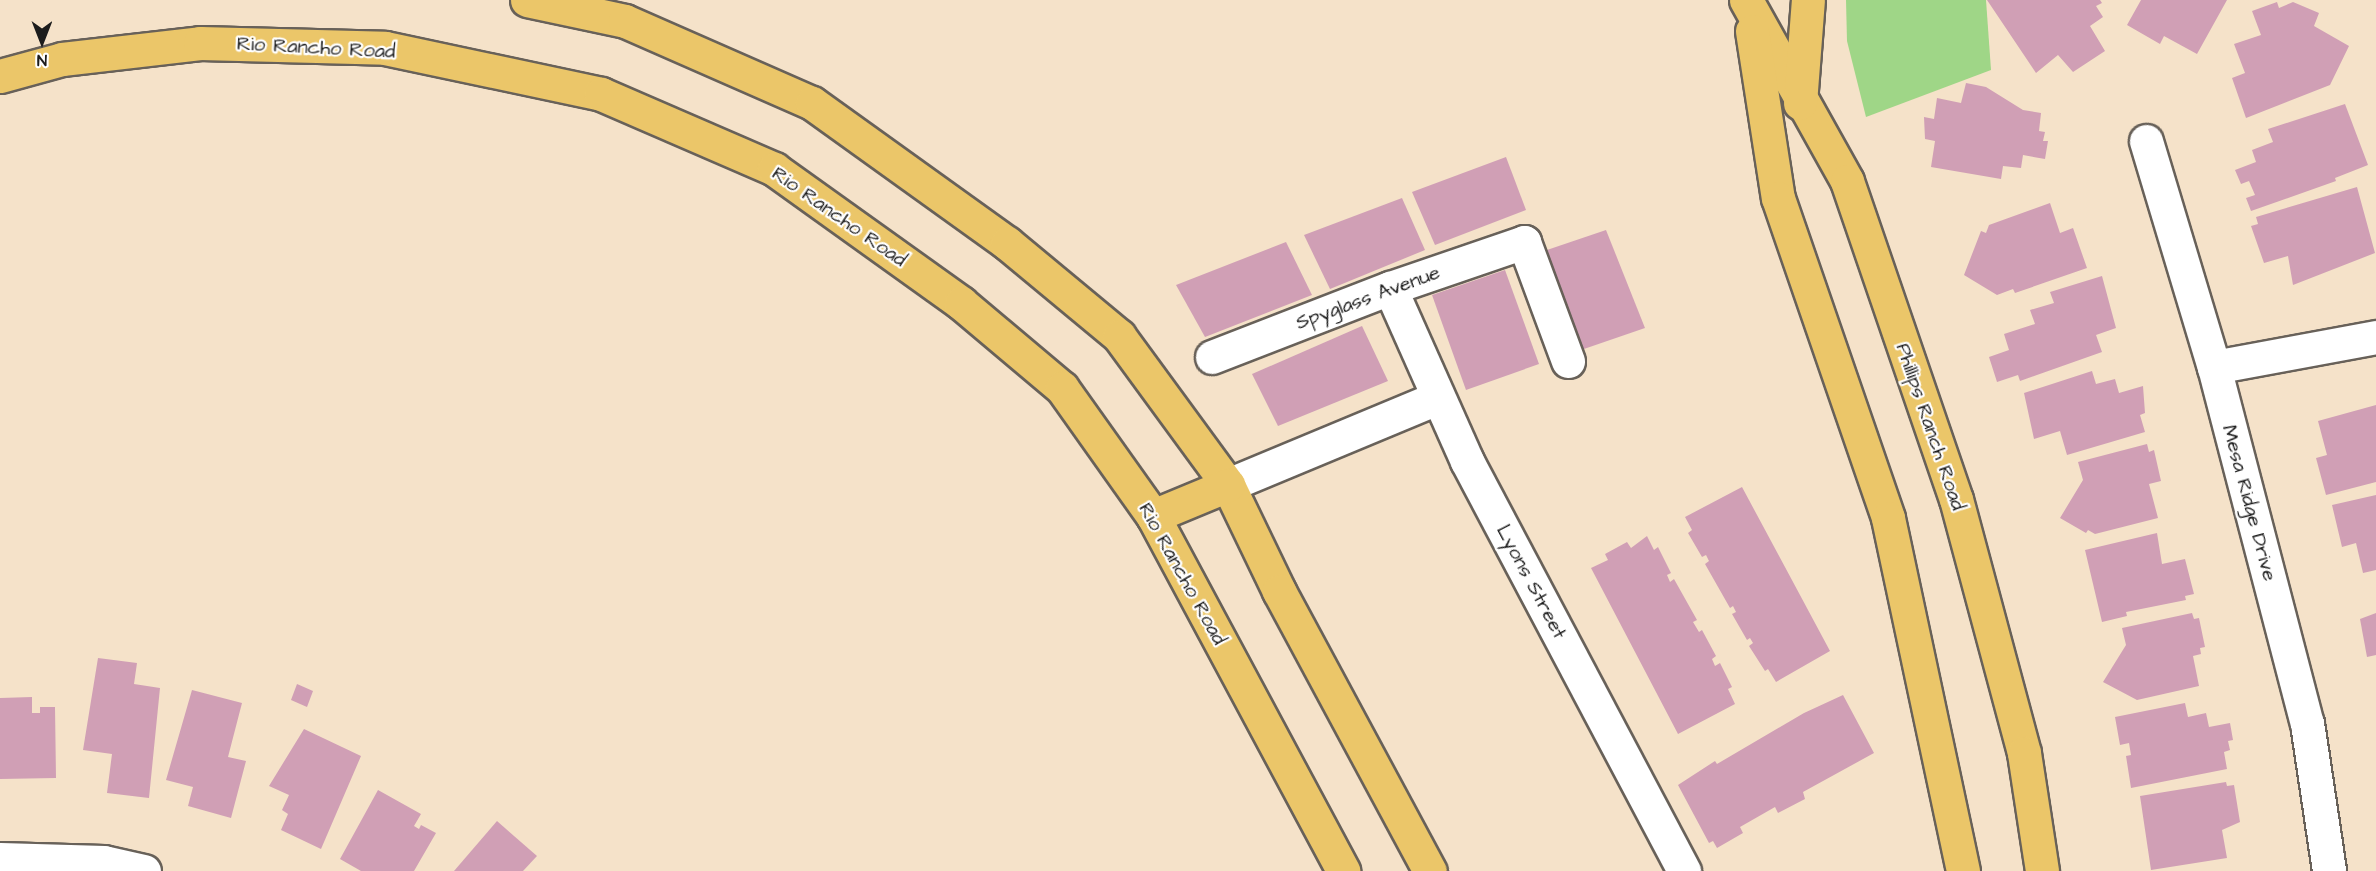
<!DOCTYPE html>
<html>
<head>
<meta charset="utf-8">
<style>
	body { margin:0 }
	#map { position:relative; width:2376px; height:871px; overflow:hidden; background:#f5e2c9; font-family:"Architects Daughter",sans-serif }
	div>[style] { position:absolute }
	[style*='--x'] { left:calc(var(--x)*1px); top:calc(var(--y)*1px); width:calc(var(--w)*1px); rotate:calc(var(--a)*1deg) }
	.green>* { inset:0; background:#9fd687 }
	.building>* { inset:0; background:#d09fb5 }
	.roads { filter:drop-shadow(2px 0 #686159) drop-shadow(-2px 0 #686159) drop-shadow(0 2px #686159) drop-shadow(0 -2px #686159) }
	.street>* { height:33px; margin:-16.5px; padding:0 16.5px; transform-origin:16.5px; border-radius:16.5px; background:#fff }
	.primary>* { height:33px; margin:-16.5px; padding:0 16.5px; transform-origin:16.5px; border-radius:16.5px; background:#ebc669 }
	.highway>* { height:33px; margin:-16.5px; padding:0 16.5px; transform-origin:16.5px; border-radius:16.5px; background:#ebc669 }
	span { translate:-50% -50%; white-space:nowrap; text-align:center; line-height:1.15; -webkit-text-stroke:4.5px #fff; paint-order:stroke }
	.street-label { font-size:20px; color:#1c1c1c }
	.north { position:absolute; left:12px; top:12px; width:60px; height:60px; -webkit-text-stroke:4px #fff; paint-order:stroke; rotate:180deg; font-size:16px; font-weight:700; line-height:24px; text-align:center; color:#1c1c1c }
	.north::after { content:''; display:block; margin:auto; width:21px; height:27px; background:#1c1c1c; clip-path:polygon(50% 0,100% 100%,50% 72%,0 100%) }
</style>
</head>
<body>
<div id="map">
	<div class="green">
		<div style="clip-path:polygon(1846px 0,1986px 0,1991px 70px,1866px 117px,1847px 41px)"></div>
	</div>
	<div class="building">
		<div style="clip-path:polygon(1987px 0,2100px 0,2102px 3px,2096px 6px,2103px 17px,2090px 26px,2105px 51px,2073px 72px,2058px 55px,2036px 73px)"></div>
		<div style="clip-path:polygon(2141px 0,2227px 0,2197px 54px,2164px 36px,2160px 44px,2127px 25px)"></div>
		<div style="clip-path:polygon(2277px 2px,2279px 8px,2293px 2px,2319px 13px,2314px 26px,2349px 46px,2330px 85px,2246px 118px,2232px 78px,2245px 73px,2234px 44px,2261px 35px,2252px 11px)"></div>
		<div style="clip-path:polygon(1966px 83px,1986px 87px,2023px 110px,2041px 113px,2039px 131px,2045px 132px,2043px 141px,2048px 141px,2045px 159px,2023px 155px,2021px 168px,2003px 166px,2001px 179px,1931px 167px,1935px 141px,1925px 139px,1924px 117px,1934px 119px,1937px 98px,1961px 103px)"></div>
		<div style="clip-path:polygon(2345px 104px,2368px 165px,2335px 178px,2336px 181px,2251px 211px,2246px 198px,2255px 195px,2249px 181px,2241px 184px,2235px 170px,2256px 162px,2252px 150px,2273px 142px,2268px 129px)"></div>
		<div style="clip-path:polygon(1506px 157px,1526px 210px,1435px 245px,1412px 192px)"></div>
		<div style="clip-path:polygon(2357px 187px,2375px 253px,2293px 285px,2288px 256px,2264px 263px,2251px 226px,2258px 224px,2256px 217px)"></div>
		<div style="clip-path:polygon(1402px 198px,1425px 250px,1330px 289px,1304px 235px)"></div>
		<div style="clip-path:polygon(2050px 203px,2060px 233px,2073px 228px,2087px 268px,2015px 293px,2013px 289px,1997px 295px,1964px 275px,1981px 231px,1986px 233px,1989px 225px)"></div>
		<div style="clip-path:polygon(1606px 230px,1645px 328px,1581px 350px,1544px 251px)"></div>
		<div style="clip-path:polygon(1286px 242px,1312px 295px,1205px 337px,1176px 285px)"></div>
		<div style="clip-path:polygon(1505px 270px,1539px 364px,1466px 390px,1432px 295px)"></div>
		<div style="clip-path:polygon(2102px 276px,2116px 328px,2096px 335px,2102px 352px,2020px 381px,2018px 375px,1997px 382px,1989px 357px,2009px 350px,2004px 334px,2035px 324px,2030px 310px,2054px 303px,2050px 292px)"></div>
		<div style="clip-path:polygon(1362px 326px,1388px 381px,1278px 426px,1252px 374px)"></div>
		<div style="clip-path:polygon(2092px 371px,2096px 384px,2115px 379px,2119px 393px,2143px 386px,2145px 413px,2140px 415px,2145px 432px,2067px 455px,2060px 431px,2034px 439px,2024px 393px)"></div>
		<div style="clip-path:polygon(2376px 405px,2376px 482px,2326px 495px,2316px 458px,2327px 455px,2318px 421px)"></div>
		<div style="clip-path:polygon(2147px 444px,2149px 452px,2154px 450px,2161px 481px,2149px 484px,2158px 518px,2095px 534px,2088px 530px,2086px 533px,2060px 518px,2083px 480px,2078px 462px)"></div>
		<div style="clip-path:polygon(1742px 487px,1830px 651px,1776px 682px,1768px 669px,1765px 671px,1749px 646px,1753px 643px,1750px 638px,1747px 640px,1732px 614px,1736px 612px,1733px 606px,1730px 608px,1705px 564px,1709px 561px,1706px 555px,1702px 557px,1688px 533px,1692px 530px,1685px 517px)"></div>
		<div style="clip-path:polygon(2376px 495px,2376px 570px,2363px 573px,2356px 543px,2342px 547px,2332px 505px)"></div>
		<div style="clip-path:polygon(2157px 533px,2162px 564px,2185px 559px,2194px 594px,2185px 596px,2186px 600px,2126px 612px,2127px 616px,2102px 622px,2085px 550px)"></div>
		<div style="clip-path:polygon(1647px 536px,1654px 550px,1658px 547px,1671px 573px,1667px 575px,1670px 582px,1674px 579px,1697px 620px,1693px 622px,1699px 632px,1702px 630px,1716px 656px,1712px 659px,1715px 666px,1720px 663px,1732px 687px,1728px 689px,1735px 704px,1678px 734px,1591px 568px,1608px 560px,1605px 554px,1627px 542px,1631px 548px)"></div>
		<div style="clip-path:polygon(2192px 613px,2194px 619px,2199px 618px,2205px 647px,2200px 648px,2201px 654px,2193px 656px,2199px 686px,2137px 700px,2103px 682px,2126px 645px,2122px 628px)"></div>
		<div style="clip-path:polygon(2376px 613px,2376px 655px,2367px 657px,2360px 619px)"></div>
		<div style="clip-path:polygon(98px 658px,137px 663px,134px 684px,160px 688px,149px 798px,107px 793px,112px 754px,83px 750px)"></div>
		<div style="clip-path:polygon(297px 684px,313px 691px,307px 707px,291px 700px)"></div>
		<div style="clip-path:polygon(192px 690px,242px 703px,228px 757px,246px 761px,231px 818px,188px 806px,193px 787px,166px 780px)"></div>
		<div style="clip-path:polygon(1843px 695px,1874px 753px,1803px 792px,1805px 799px,1778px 813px,1775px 807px,1740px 827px,1743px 833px,1717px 848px,1713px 841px,1709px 843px,1678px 785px,1715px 761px,1717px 764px,1804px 713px)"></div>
		<div style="clip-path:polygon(32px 697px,32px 713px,40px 713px,40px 707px,55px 707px,56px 778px,0 779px,0 698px)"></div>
		<div style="clip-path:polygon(2185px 703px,2188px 717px,2206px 713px,2209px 727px,2230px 723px,2233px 740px,2228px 741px,2230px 750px,2224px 752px,2227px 769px,2131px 788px,2126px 756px,2131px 755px,2129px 743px,2120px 745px,2115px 717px)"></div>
		<div style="clip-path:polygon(304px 729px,361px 756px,321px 849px,281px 830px,288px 814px,282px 810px,289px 795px,269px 786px)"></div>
		<div style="clip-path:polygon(2226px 782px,2227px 786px,2234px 785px,2240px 822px,2222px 830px,2227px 858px,2151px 870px,2140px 796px)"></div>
		<div style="clip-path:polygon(378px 790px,421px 814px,414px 826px,419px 829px,421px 825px,436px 833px,414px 871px,361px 871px,340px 859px)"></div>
		<div style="clip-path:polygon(497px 821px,537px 856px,523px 871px,454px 871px)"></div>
	</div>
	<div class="roads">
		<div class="street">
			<div style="--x:2146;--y:141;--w:236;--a:73.3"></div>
			<div style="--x:2214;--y:367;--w:368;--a:75.4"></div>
			<div style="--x:2307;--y:723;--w:150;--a:81.5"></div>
			<div style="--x:1390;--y:288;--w:189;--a:66"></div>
			<div style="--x:1467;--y:461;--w:464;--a:62.1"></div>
			<div style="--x:1212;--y:357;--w:191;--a:-21.2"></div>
			<div style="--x:1390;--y:288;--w:142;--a:-18.9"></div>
			<div style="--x:1524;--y:242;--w:127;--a:69.7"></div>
			<div style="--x:2214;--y:367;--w:165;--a:-10.5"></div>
			<div style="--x:1228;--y:485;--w:226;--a:-22.6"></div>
			<div style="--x:0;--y:859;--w:104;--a:1.7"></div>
			<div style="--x:104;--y:862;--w:41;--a:12.7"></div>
		</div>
		<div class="primary">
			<div style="--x:527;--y:0;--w:100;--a:12.1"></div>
			<div style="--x:625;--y:21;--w:204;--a:23.7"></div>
			<div style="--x:812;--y:103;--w:240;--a:35.7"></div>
			<div style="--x:1007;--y:243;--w:146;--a:39.7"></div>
			<div style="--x:1119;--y:336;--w:185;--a:53.8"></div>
			<div style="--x:1228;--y:485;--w:118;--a:64.3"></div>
			<div style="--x:1279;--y:591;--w:318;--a:61.7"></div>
			<div style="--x:1746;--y:0;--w:207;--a:60.8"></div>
			<div style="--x:1847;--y:181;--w:336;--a:71.1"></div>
			<div style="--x:1956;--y:499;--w:263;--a:75"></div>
			<div style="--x:2024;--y:753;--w:119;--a:81.3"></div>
			<div style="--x:1752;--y:31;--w:169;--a:81.2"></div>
			<div style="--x:1778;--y:198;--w:338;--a:71"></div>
			<div style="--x:1888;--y:518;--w:361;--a:78"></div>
			<div style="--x:0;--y:76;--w:64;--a:-15.3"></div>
			<div style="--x:62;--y:59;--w:139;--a:-6.6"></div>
			<div style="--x:200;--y:43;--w:185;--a:1.5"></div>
			<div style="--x:385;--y:48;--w:221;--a:12"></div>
			<div style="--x:601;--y:94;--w:189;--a:23.4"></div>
			<div style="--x:774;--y:169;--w:230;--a:35.6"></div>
			<div style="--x:961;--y:303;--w:132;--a:40.1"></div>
			<div style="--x:1062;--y:388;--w:157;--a:54.6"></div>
			<div style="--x:1153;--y:516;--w:403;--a:61.8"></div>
			<div style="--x:1153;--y:516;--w:81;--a:-22.5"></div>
		</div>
		<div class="highway">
			<div style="--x:1800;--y:103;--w:103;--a:-85.6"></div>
		</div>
	</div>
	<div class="street-label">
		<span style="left:316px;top:48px;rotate:3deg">Rio Rancho Road</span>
		<span style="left:839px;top:217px;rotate:35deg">Rio Rancho Road</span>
		<span style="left:1368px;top:298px;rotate:-20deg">Spyglass Avenue</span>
		<span style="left:1930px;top:427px;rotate:71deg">Phillips Ranch Road</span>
		<span style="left:2249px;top:503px;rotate:75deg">Mesa Ridge Drive</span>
		<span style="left:1182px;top:574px;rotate:61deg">Rio Rancho Road</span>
		<span style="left:1531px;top:582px;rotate:62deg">Lyons Street</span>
	</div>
	<div class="north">N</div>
</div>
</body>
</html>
